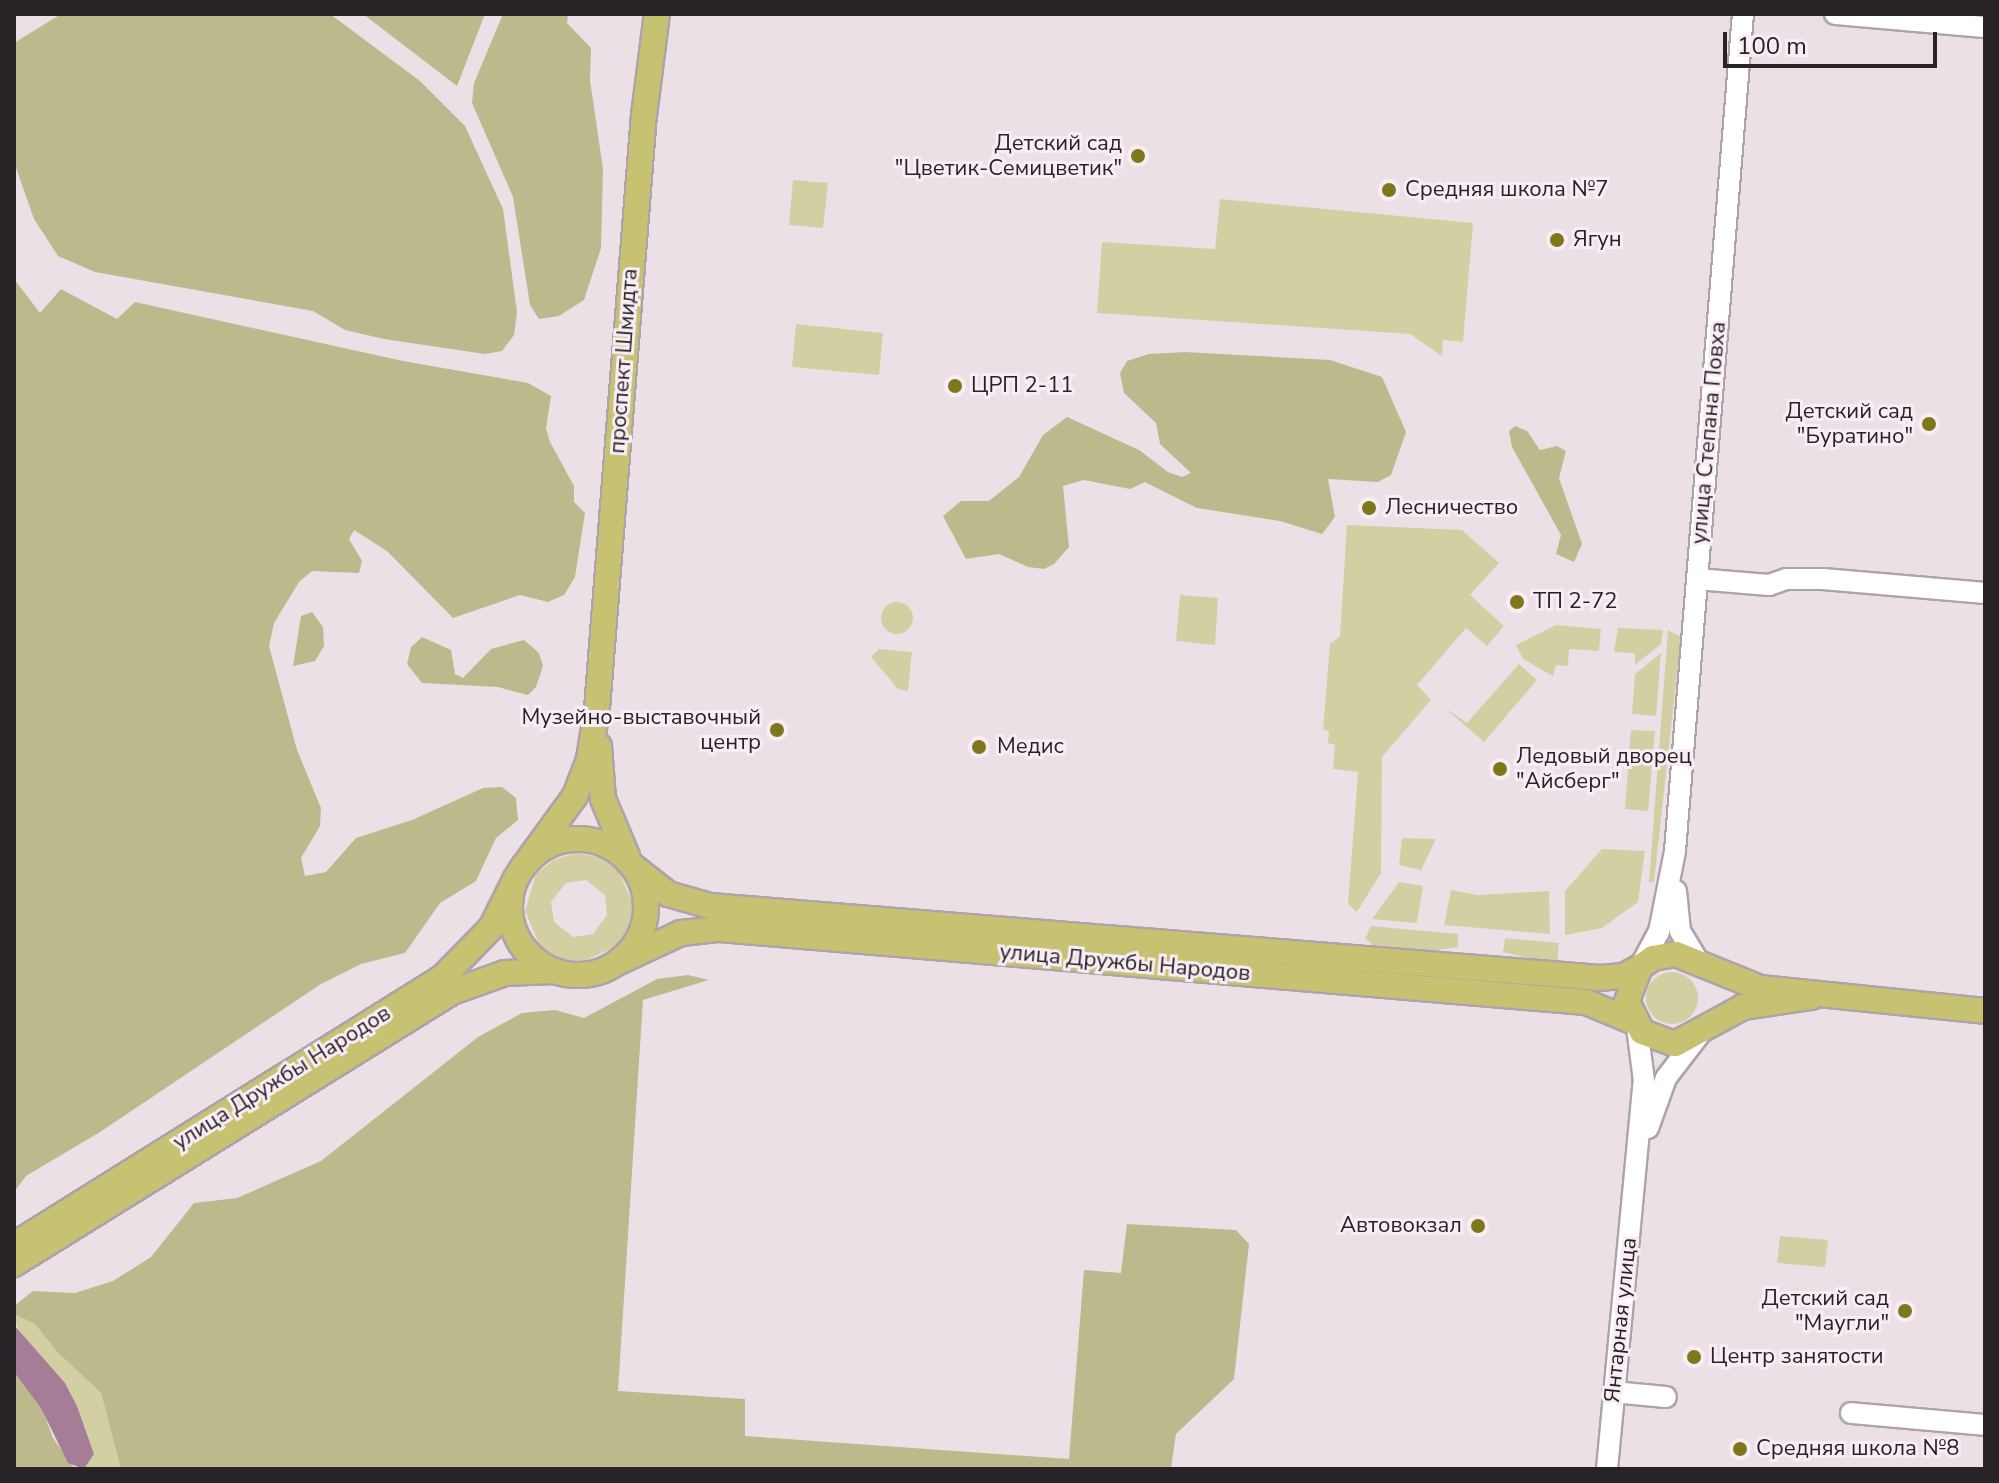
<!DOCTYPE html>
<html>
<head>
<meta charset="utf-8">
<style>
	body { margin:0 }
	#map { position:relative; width:1999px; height:1483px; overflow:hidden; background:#ece0e7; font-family:"Nunito Sans",sans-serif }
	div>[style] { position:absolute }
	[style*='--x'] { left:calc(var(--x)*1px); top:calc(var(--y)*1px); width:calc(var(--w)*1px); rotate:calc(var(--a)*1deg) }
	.green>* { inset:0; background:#d2d0a3 }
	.round { border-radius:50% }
	.forest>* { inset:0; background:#bcb98d }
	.water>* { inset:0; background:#a57d97 }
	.roads { filter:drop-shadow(2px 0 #afa3aa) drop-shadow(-2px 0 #afa3aa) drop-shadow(0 2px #afa3aa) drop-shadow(0 -2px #afa3aa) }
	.minor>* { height:20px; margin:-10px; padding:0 10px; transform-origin:10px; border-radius:10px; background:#fff }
	.major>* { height:24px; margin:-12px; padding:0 12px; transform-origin:12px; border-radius:12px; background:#c7c172 }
	.major>.ring { margin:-12px; padding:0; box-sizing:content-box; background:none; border:24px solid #c7c172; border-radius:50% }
	.dots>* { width:22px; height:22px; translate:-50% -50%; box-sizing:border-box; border:4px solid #f9edf5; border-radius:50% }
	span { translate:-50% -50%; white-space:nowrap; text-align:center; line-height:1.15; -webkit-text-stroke:6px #f9edf5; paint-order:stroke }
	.poi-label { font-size:22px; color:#272326 }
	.right { translate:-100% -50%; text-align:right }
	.left { translate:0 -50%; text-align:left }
	.street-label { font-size:22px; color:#272326 }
	.frame { position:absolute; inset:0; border:16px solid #272326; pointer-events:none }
	.scale { position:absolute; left:1723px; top:32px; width:214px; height:36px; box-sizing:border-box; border:4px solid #272326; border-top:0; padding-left:10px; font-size:24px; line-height:28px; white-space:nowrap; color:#272326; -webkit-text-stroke:6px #f9edf5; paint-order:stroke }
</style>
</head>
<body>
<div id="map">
	<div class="green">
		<div style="clip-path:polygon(793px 180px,828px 183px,823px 228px,789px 225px)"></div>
		<div style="clip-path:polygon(1220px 199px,1473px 223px,1463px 342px,1443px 340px,1442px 356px,1410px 334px,1097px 313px,1102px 242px,1215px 249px)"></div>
		<div style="clip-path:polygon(796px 324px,883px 333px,879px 375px,792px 367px)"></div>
		<div style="clip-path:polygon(1347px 525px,1462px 530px,1499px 563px,1470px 595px,1504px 626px,1487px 646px,1466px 628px,1417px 685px,1431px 700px,1382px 757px,1381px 873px,1357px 912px,1348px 904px,1358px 772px,1333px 769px,1335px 745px,1328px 743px,1329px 731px,1323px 730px,1330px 644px,1340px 636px)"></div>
		<div style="clip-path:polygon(1180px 595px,1218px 598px,1215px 645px,1176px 641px)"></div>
		<div class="round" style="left:881px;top:602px;width:32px;height:32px"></div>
		<div style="clip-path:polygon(1556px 625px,1601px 629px,1599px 651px,1569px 649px,1568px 666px,1556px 665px,1553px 676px,1523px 659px,1516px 645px)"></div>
		<div style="clip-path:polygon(1618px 628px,1663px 630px,1661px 644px,1635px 665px,1635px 653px,1614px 652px)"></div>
		<div style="clip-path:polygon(1668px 630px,1681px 637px,1654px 882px,1649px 882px)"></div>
		<div style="clip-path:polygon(879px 649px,912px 652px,908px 691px,898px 689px,871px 657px)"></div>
		<div style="clip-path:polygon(1661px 653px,1656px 716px,1632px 714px,1635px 674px)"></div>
		<div style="clip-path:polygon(1519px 664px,1537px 680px,1484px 742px,1445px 708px,1467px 723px)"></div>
		<div style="clip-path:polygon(1631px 730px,1655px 731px,1648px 811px,1625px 809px)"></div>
		<div style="clip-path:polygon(1402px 838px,1436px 839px,1421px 870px,1399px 865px)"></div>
		<div style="clip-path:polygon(1602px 849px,1645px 851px,1638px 902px,1602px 928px,1565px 935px,1565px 891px)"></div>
		<div style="clip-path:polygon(evenodd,576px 853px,599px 857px,618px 870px,634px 905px,630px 927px,617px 946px,582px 962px,559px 958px,540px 946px,525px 911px,536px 874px,554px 860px,576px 853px,586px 880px,605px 895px,607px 915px,593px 934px,573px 937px,554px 922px,551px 902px,566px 883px,586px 880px)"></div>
		<div style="clip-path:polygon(1399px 882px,1423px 886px,1417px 923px,1372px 919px)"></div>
		<div style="clip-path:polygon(1451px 890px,1478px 895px,1549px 891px,1550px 934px,1444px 925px)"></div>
		<div style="clip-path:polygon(1371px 926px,1458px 934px,1458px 947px,1427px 952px,1375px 948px,1365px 938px)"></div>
		<div style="clip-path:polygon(1505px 938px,1559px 943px,1557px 965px,1503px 952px)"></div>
		<div class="round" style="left:1646px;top:972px;width:52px;height:52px"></div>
		<div style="clip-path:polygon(1780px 1236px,1828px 1240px,1825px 1267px,1777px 1263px)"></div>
		<div style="clip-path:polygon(14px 1314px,35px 1324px,57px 1352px,101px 1393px,121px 1469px,84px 1469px,94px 1454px,77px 1406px,65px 1383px,20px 1338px)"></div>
	</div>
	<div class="forest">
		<div style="clip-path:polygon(61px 14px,330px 14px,420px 81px,465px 126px,503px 209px,517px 312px,514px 335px,502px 351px,485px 354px,384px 339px,345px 330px,313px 311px,95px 272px,58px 256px,34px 219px,14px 162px,14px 43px)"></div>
		<div style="clip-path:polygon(363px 14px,485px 14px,457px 86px)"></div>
		<div style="clip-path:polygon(503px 14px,568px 14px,567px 23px,591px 48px,590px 80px,603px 169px,601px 248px,584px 300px,559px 316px,539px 319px,530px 305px,513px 197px,472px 103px,474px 83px)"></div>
		<div style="clip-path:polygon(14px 279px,40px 313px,61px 289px,117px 319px,135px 302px,403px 361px,528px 383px,551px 396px,546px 428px,550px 442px,574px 486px,574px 502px,585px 513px,575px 577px,564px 595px,548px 602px,520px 595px,453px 618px,387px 551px,354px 530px,349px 539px,362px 561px,359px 573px,312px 571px,299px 582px,274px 623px,269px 646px,297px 750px,321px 808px,320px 826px,301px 858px,305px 876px,326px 872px,356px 838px,412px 820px,483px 788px,502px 787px,516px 798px,518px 820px,496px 838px,476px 881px,440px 903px,405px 953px,361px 964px,321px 984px,100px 1132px,26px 1176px,14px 1192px)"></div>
		<div style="clip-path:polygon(1185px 352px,1330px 360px,1382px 377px,1406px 432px,1391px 475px,1378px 482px,1328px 479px,1335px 517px,1322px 534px,1280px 521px,1197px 508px,1145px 482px,1130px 489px,1084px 480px,1063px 486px,1069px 547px,1054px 564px,1044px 569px,1028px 567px,999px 554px,966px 559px,943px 516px,961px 501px,989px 501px,1019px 477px,1043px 435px,1067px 417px,1139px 450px,1168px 472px,1182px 477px,1191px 473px,1160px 444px,1156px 423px,1124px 393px,1120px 373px,1127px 361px,1149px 354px)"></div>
		<div style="clip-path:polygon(1515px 426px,1527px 431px,1540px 450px,1557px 446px,1566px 451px,1559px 478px,1582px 544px,1574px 562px,1556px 554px,1561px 535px,1512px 447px,1509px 431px)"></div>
		<div style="clip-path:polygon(312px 612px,323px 627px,324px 646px,315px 661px,293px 666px,301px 616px)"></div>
		<div style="clip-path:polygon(422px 637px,451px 650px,455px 674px,463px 678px,491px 649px,524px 640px,539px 653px,543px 666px,536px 687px,528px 695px,498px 687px,422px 683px,407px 664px,411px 647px)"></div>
		<div style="clip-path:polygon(688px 975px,709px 980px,643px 1000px,618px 1391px,745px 1399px,745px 1436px,1069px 1459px,1084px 1270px,1121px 1273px,1127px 1224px,1236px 1230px,1249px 1244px,1234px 1379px,1176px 1434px,1171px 1469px,121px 1469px,101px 1393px,57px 1352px,35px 1324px,14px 1314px,14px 1306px,33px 1291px,75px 1293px,113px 1281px,151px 1257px,194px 1203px,237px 1198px,321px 1161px,478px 1037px,522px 1013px,555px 1010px,584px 1018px,657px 979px)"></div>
		<div style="clip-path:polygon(14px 1372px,42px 1408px,53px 1438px,75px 1469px,14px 1469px)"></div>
	</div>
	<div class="water">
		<div style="clip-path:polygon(14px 1325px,65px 1383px,77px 1406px,94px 1454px,84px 1469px,68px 1463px,41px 1408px,14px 1372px)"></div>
	</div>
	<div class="roads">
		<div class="minor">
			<div style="--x:1835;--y:14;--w:151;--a:5"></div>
			<div style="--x:1697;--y:579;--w:72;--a:4.8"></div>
			<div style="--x:1769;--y:585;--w:18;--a:-19"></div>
			<div style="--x:1786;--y:579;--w:37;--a:0"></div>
			<div style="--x:1823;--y:579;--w:163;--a:4.9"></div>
			<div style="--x:1676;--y:891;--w:40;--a:84.3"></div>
			<div style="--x:1680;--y:931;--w:35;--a:59"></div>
			<div style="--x:1640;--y:967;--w:40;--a:-62"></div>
			<div style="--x:1659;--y:932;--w:83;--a:-78.8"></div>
			<div style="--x:1675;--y:851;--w:840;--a:-85.36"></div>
			<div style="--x:1648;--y:1128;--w:53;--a:-70.2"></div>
			<div style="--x:1666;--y:1078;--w:54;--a:-52.5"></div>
			<div style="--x:1613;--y:1392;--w:53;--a:5.4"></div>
			<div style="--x:1851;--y:1413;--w:135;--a:5.1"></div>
			<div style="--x:1607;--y:1469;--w:390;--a:-84.6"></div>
			<div style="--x:1644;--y:1081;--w:54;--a:-97.4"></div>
		</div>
		<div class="major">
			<div style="--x:599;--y:746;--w:53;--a:85.7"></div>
			<div style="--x:603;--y:799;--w:62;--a:67.2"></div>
			<div class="ring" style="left:510px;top:839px;width:112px;height:112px"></div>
			<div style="--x:529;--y:859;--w:78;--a:-53.9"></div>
			<div style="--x:575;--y:796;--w:40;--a:-69"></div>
			<div style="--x:589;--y:759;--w:51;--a:-80.9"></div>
			<div style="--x:597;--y:709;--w:596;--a:-85.48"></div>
			<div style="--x:644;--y:115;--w:102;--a:-82.7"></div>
			<div style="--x:635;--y:868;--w:42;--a:38.2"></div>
			<div style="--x:668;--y:894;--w:44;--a:15.9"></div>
			<div style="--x:710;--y:906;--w:893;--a:4.63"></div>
			<div style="--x:1600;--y:978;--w:24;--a:-5"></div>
			<div style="--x:1624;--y:976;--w:18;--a:-29"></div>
			<div style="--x:619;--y:962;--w:68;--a:-25.1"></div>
			<div style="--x:681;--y:933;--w:39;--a:-6"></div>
			<div style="--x:720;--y:929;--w:869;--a:4.82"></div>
			<div style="--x:1586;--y:1002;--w:52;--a:22.6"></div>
			<div style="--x:1811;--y:997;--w:69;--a:171.6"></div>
			<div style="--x:1743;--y:1007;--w:77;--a:151.4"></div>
			<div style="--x:1675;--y:1044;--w:35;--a:-160"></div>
			<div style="--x:1642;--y:1032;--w:34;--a:-116"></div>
			<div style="--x:1627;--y:1001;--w:36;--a:-69"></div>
			<div style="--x:1640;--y:967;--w:16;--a:-35"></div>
			<div style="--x:1653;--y:958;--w:23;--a:-10"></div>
			<div style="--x:1676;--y:954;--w:91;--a:22"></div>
			<div style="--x:1760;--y:988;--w:226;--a:5.8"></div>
			<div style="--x:14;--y:1245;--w:506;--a:-31.99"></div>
			<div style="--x:443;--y:977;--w:69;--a:-45.6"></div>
			<div style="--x:491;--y:928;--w:56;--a:-63.4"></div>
			<div style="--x:14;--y:1264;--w:516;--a:-31.84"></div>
			<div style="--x:452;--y:992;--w:56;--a:-19.7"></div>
			<div style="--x:505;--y:973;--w:50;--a:-2.3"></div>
		</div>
	</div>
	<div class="dots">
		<div style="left:1138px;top:156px;background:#7e771b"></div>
		<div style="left:1389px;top:190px;background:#7e771b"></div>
		<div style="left:1557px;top:240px;background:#7e771b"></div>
		<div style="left:955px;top:386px;background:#7e771b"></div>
		<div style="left:1929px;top:424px;background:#7e771b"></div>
		<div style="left:1369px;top:508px;background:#7e771b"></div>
		<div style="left:1517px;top:602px;background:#7e771b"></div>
		<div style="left:777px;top:730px;background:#7e771b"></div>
		<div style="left:979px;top:747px;background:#7e771b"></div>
		<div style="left:1500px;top:769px;background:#7e771b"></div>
		<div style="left:1478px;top:1226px;background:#7e771b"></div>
		<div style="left:1905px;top:1311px;background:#7e771b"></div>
		<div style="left:1694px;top:1357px;background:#7e771b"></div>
		<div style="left:1740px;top:1449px;background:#7e771b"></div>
	</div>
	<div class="poi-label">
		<span class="right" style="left:1122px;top:156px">Детский сад<br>"Цветик-Семицветик"</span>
		<span class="left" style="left:1405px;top:190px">Средняя школа №7</span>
		<span class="left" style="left:1573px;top:240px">Ягун</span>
		<span class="left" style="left:971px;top:386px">ЦРП 2-11</span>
		<span class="right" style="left:1913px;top:424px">Детский сад<br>"Буратино"</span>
		<span class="left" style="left:1385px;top:508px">Лесничество</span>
		<span class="left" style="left:1533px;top:602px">ТП 2-72</span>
		<span class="right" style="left:761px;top:730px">Музейно-выставочный<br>центр</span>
		<span class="left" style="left:997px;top:747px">Медис</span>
		<span class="left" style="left:1516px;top:769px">Ледовый дворец<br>"Айсберг"</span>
		<span class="right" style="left:1462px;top:1226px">Автовокзал</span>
		<span class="right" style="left:1889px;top:1311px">Детский сад<br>"Маугли"</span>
		<span class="left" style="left:1710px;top:1357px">Центр занятости</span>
		<span class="left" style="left:1756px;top:1449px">Средняя школа №8</span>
	</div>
	<div class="street-label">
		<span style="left:624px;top:361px;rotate:-86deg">проспект Шмидта</span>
		<span style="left:1709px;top:433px;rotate:-85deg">улица Степана Повха</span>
		<span style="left:1125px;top:963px;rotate:5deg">улица Дружбы Народов</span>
		<span style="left:282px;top:1078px;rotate:-32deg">улица Дружбы Народов</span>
		<span style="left:1621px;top:1320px;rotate:-84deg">Янтарная улица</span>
	</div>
	<div class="frame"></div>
	<div class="scale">100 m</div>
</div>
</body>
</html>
